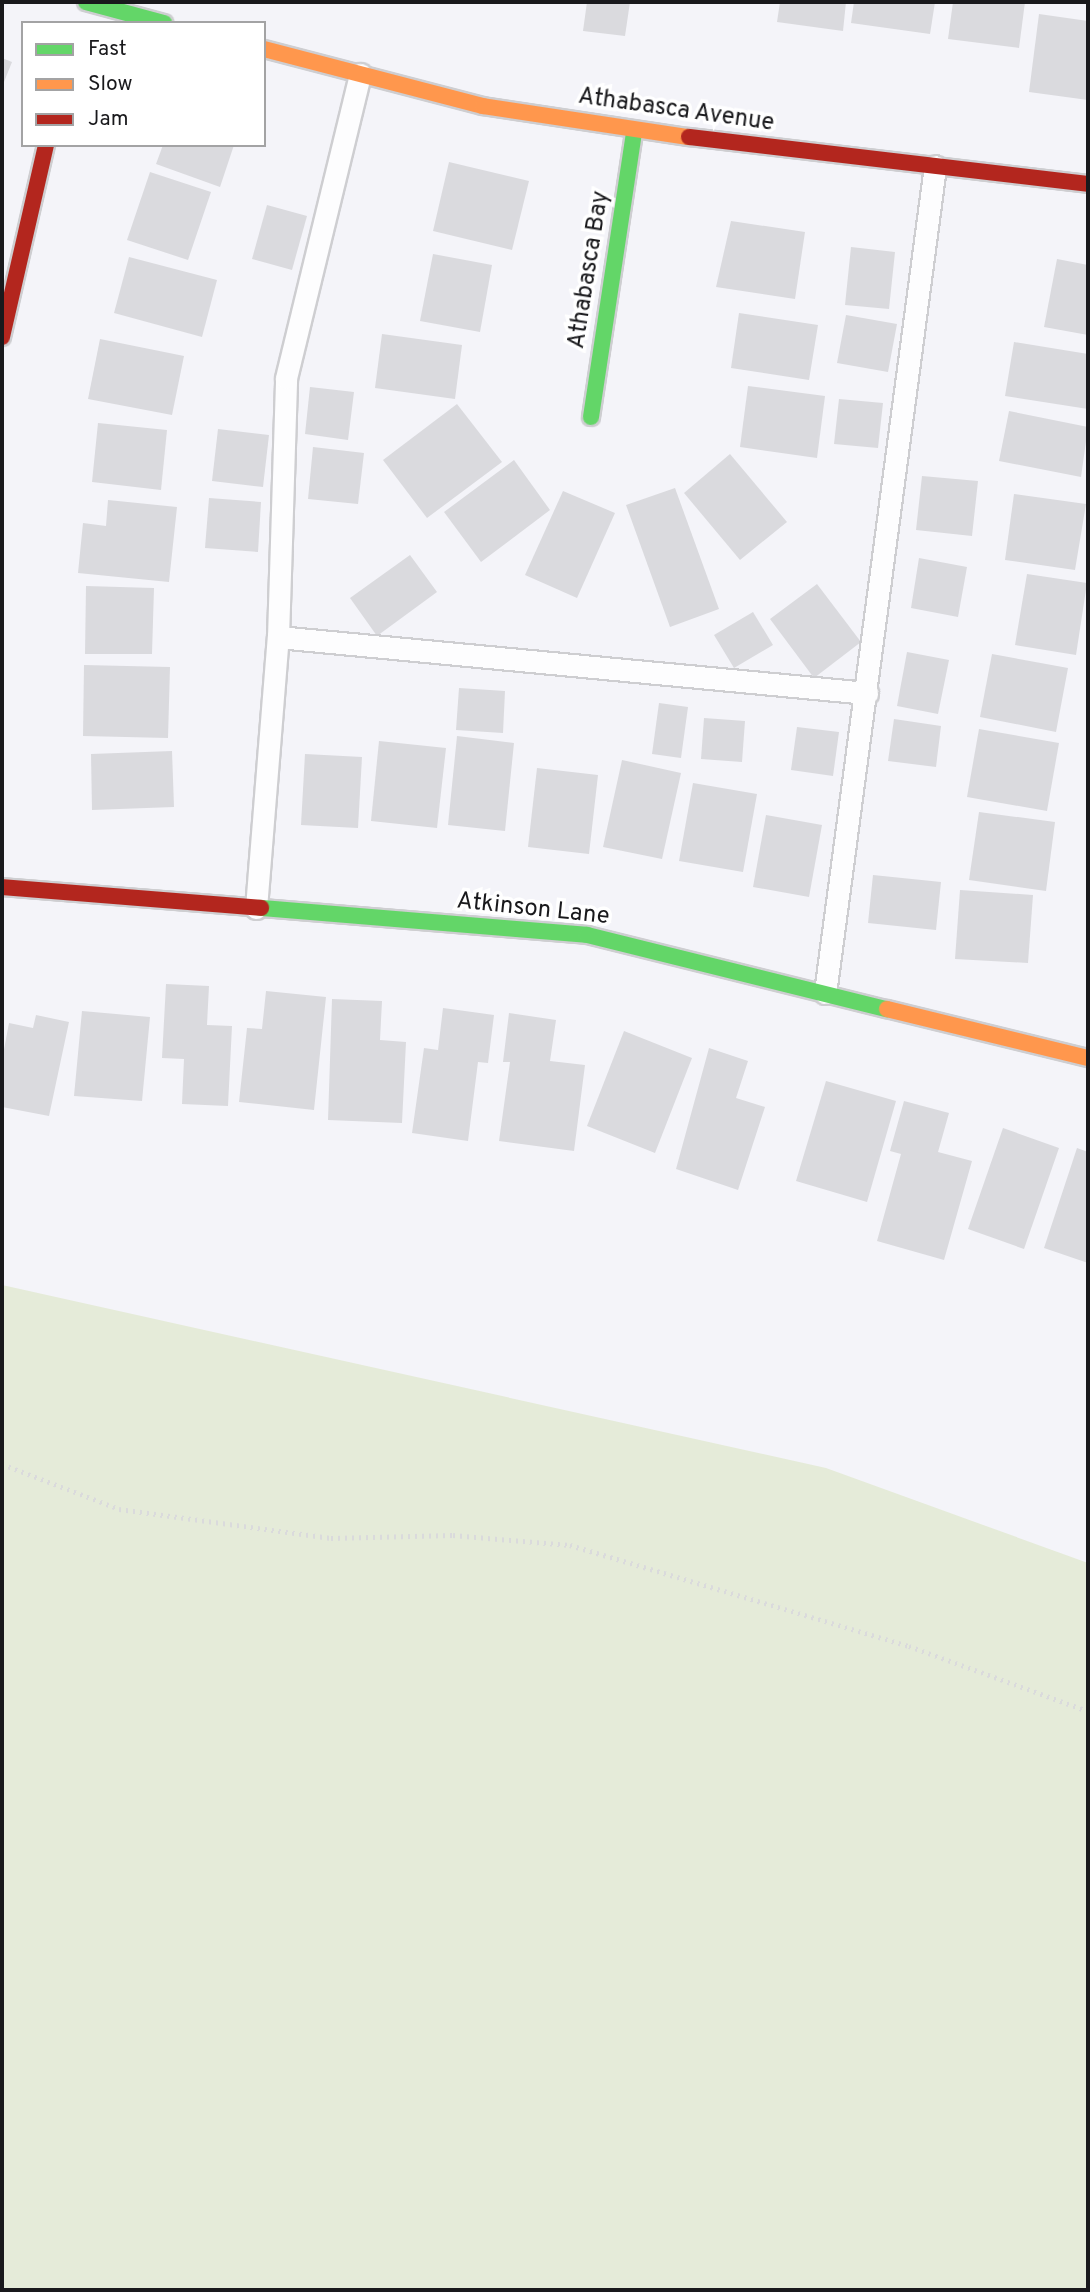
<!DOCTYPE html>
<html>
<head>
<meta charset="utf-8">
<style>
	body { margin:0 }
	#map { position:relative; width:1090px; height:2292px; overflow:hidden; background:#f4f4f9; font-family:Overpass,sans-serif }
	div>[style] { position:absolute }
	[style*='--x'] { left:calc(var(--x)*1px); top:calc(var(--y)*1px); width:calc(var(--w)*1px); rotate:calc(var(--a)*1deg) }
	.green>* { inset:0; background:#e5ebd9 }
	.building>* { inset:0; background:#dadade }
	.path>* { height:4.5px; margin-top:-2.25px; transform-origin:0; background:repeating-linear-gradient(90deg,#dadadc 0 2px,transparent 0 7px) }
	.roads { filter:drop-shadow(2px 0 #ceced1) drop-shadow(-2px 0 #ceced1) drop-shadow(0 2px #ceced1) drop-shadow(0 -2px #ceced1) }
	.lane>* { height:21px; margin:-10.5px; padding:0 10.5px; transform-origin:10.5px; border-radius:10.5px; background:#fdfdfe }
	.fast>* { height:16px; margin:-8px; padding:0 8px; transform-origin:8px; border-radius:8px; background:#63d668 }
	.slow>* { height:16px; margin:-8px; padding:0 8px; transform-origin:8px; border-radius:8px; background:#ff974d }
	.jam>* { height:16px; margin:-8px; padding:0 8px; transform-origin:8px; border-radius:8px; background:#b3261e }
	span { translate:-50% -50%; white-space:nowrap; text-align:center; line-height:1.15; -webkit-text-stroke:7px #fff; paint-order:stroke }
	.street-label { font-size:24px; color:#19191c }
	.frame { position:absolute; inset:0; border:4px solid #19191c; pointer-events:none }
	.legend { position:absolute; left:21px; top:21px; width:245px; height:126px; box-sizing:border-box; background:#fff; border:2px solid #a3a3a4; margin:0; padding:9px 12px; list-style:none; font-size:21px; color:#19191c }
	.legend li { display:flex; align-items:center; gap:14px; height:35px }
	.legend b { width:35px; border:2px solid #a3a3a4 }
</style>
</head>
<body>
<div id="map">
	<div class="green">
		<div style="clip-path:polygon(2px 1285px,826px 1468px,1088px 1563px,1088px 2290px,2px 2290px)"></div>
	</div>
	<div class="building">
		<div style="clip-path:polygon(587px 2px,630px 2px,625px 36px,583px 31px)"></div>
		<div style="clip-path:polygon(780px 2px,846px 2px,843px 31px,777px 22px)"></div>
		<div style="clip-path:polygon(854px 2px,935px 2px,930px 34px,851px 23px)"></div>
		<div style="clip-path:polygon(953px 2px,1025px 2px,1019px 48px,948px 39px)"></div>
		<div style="clip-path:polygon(1039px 14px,1088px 21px,1088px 100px,1029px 92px)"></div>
		<div style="clip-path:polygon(2px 58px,12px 62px,2px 87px)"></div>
		<div style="clip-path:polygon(163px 145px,234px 145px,220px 187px,156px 164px)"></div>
		<div style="clip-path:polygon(449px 162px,529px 181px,512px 250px,433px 231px)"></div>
		<div style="clip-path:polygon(150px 172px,211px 192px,188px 260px,127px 240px)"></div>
		<div style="clip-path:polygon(267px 205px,307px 216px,292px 270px,252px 259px)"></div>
		<div style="clip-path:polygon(731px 221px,805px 232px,795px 299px,716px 287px)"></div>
		<div style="clip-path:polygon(851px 247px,895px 252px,889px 309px,845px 305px)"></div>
		<div style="clip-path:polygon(433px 254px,492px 265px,480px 332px,420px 321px)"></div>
		<div style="clip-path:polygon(129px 257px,217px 280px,202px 337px,114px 313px)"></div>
		<div style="clip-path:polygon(1057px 259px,1088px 265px,1088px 335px,1044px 327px)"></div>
		<div style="clip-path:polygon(739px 313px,818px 325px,809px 380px,731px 368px)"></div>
		<div style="clip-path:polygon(846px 315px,897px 324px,888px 372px,837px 363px)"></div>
		<div style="clip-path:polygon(382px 334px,462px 345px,455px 399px,375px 388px)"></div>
		<div style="clip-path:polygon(100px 339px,184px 356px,172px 415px,88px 399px)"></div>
		<div style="clip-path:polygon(1014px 342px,1088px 354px,1088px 409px,1005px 396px)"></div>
		<div style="clip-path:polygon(748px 386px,825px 396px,817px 458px,740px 447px)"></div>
		<div style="clip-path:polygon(310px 387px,354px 392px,348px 440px,305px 434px)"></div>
		<div style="clip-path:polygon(839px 399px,883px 403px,878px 448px,834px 444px)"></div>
		<div style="clip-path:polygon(457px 404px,502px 462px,427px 518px,383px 460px)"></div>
		<div style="clip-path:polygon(1009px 411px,1088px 427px,1081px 477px,999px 461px)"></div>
		<div style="clip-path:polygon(98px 423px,167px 430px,161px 490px,92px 482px)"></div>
		<div style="clip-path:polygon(218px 429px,269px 435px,263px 487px,212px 481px)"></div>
		<div style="clip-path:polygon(313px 447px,364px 453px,358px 504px,308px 499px)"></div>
		<div style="clip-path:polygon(730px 454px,787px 522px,740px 560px,684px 493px)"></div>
		<div style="clip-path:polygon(514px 460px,550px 510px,481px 562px,444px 512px)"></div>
		<div style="clip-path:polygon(922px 476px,978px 481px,972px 536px,916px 530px)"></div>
		<div style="clip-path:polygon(675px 488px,719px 609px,670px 627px,626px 505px)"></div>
		<div style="clip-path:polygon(563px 491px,615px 513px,577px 598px,525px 575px)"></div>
		<div style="clip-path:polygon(1014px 494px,1086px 504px,1075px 570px,1005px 560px)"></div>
		<div style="clip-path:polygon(209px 498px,261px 502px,258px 552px,205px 548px)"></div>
		<div style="clip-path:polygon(108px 500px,177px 507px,169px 582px,78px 573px,83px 523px,106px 526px)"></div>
		<div style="clip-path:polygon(410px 555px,437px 592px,377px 636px,350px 598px)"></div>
		<div style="clip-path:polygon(919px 558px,967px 567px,958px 617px,911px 608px)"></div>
		<div style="clip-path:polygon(1027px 574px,1087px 583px,1076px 655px,1015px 645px)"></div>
		<div style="clip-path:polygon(817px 584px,861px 642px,814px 678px,770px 619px)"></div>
		<div style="clip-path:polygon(86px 586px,154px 588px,152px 654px,85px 654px)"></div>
		<div style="clip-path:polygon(753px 612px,773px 645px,734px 668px,714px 635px)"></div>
		<div style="clip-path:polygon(907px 652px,949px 660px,938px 714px,897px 706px)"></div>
		<div style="clip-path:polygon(992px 654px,1068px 668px,1056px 732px,980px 717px)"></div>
		<div style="clip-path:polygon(84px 665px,170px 667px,168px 738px,83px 736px)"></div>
		<div style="clip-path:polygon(459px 688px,505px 691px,503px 733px,456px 730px)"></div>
		<div style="clip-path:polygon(659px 703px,688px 707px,681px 758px,652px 754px)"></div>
		<div style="clip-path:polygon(704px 718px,745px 721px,742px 762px,701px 759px)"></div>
		<div style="clip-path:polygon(894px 719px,941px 726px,936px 767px,888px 761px)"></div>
		<div style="clip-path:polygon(797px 727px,839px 732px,833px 776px,791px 770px)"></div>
		<div style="clip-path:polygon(979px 729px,1059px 743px,1047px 811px,967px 797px)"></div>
		<div style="clip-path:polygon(457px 736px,514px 743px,505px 831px,448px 825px)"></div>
		<div style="clip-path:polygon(379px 741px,446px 748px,437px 828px,371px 821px)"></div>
		<div style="clip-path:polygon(172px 751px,174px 807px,92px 810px,91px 754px)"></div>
		<div style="clip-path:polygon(305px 754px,362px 757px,358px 828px,301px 825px)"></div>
		<div style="clip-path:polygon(622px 760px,681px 773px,662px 859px,603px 847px)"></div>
		<div style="clip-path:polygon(537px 768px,598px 775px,589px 854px,528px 847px)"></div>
		<div style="clip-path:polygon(693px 783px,757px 794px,743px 872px,679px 861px)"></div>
		<div style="clip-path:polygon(979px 812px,1055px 822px,1046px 891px,969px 880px)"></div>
		<div style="clip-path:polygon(766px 815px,822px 825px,809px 897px,753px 887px)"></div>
		<div style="clip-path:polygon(873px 875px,941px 882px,936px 930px,868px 923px)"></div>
		<div style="clip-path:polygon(960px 890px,1033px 895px,1028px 963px,955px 959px)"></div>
		<div style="clip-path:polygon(166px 984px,209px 986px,207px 1025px,232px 1026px,228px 1106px,182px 1104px,184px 1059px,162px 1058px)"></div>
		<div style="clip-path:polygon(266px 991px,326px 997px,314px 1110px,239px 1102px,247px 1028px,262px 1029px)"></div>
		<div style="clip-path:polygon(332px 999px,382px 1001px,380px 1040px,406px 1042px,402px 1123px,328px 1120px)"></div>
		<div style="clip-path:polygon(443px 1008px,494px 1015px,488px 1063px,478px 1062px,468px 1141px,412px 1133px,424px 1048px,438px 1050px)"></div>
		<div style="clip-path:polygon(82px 1011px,150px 1017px,142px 1101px,74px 1096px)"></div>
		<div style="clip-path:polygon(509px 1013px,556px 1020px,550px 1061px,585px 1065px,574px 1151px,499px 1141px,510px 1062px,503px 1062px)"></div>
		<div style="clip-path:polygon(36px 1015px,69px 1022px,49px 1116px,2px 1107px,2px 1060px,9px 1023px,33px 1028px)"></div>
		<div style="clip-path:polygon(624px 1031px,692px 1058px,655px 1153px,587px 1126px)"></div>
		<div style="clip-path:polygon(709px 1048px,748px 1061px,736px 1098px,765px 1107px,738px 1190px,676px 1169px)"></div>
		<div style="clip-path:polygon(826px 1081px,896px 1101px,867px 1202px,796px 1181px)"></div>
		<div style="clip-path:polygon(904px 1101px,949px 1113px,938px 1152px,972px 1161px,944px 1260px,877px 1241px,901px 1154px,890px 1151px)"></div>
		<div style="clip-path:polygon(1003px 1128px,1059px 1148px,1024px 1249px,968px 1229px)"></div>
		<div style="clip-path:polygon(1077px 1148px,1088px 1152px,1088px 1263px,1044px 1248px)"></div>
	</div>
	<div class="path">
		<div style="--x:2;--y:1464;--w:125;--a:21"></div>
		<div style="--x:119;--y:1509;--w:214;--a:7.8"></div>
		<div style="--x:331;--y:1538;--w:122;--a:-1.4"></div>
		<div style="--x:453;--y:1535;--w:117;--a:4.9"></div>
		<div style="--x:570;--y:1545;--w:354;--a:16.6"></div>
		<div style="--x:909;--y:1646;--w:190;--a:20"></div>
	</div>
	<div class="roads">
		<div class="lane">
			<div style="--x:278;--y:637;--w:592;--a:5.43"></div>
			<div style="--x:256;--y:908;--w:272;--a:-85.4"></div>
			<div style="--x:278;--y:637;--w:259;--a:-88.2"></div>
			<div style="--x:286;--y:378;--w:313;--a:-76.3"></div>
			<div style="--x:825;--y:993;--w:834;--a:-82.42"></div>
		</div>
		<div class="fast">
			<div style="--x:86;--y:2;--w:81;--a:15.1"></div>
			<div style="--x:591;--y:417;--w:289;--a:-81.4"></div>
			<div style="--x:261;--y:908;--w:327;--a:4.7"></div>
			<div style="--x:587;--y:935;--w:309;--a:13.9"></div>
		</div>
		<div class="slow">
			<div style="--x:264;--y:49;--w:226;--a:14.6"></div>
			<div style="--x:483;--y:106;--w:208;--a:8.6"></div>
			<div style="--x:887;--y:1009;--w:207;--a:13.7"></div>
		</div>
		<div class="jam">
			<div style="--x:689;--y:137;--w:402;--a:6.7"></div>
			<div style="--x:2;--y:337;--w:197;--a:-77.1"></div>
			<div style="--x:2;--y:887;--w:260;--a:4.6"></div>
		</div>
	</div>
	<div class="street-label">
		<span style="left:676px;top:111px;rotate:8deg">Athabasca Avenue</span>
		<span style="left:590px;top:270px;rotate:-81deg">Athabasca Bay</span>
		<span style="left:533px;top:910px;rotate:6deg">Atkinson Lane</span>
	</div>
	<div class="frame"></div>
	<ul class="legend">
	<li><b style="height:9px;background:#63d668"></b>Fast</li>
	<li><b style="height:9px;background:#ff974d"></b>Slow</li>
	<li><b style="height:9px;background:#b3261e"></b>Jam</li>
	</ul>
</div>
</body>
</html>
